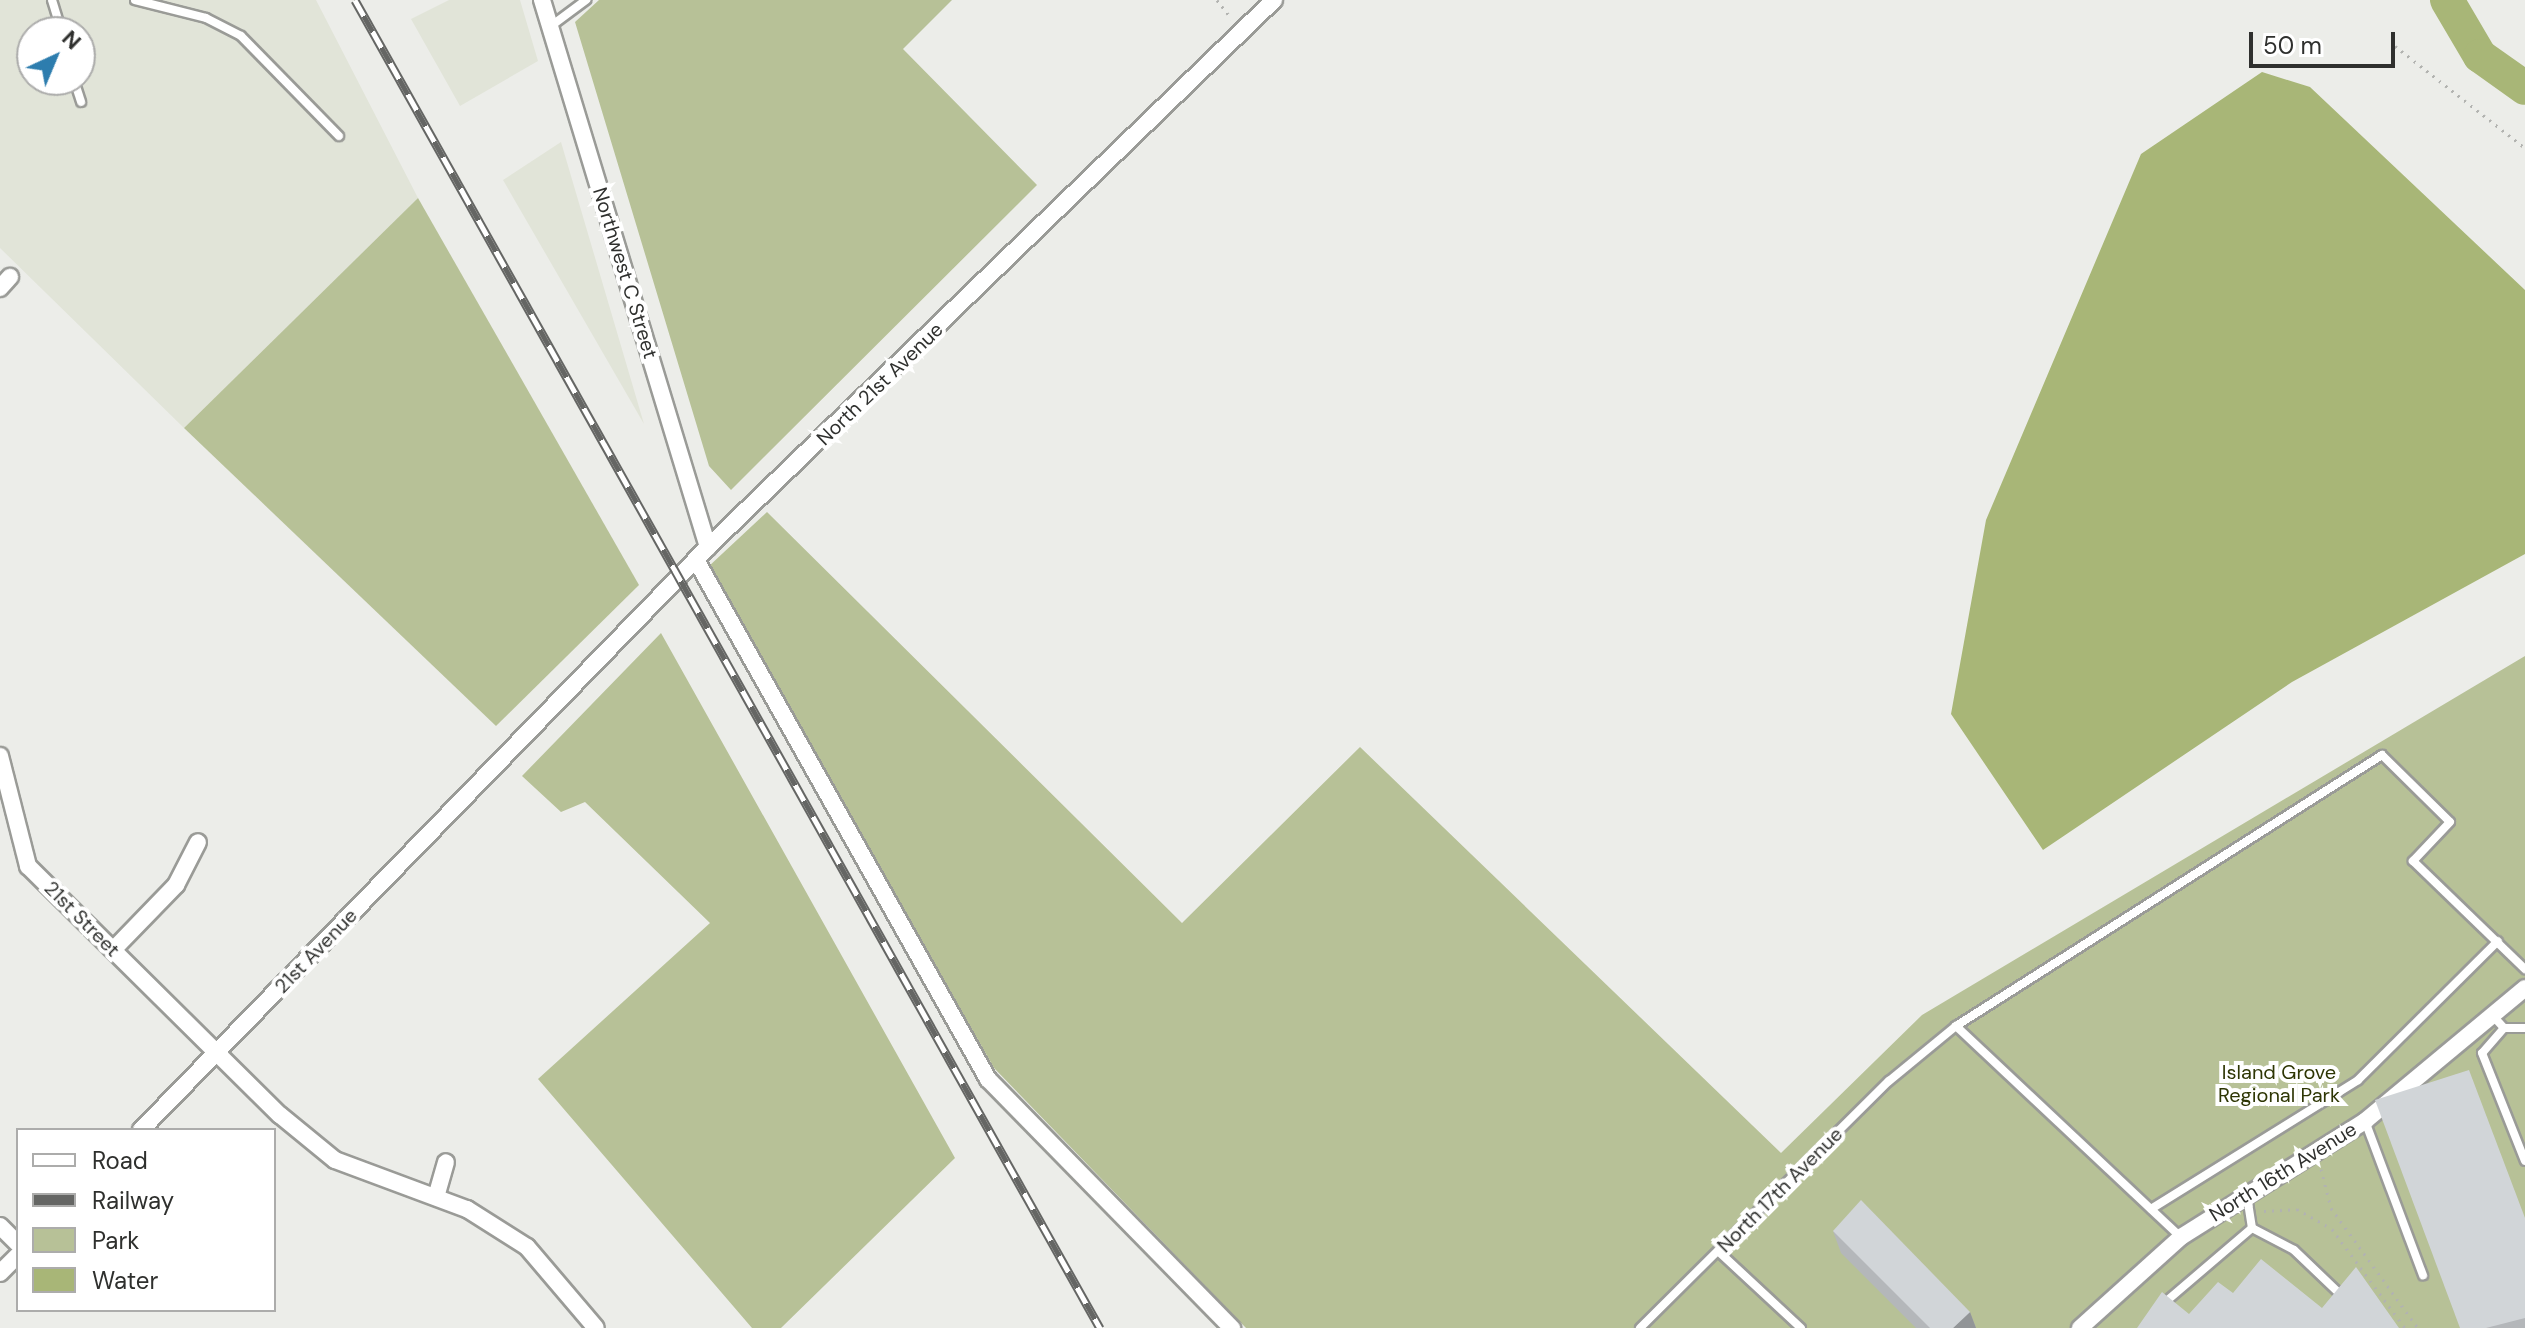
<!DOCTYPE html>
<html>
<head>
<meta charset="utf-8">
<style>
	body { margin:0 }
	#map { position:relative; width:2525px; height:1328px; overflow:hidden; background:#ecede9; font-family:"DM Sans",sans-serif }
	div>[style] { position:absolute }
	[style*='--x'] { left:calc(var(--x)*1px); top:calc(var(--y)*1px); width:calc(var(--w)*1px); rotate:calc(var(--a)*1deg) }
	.built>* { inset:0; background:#e1e4d8 }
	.green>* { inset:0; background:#b7c197 }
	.water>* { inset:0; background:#a8b677 }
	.river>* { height:34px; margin:-17px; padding:0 17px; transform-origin:17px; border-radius:17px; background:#a8b677 }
	.path>* { height:3px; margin-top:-1.5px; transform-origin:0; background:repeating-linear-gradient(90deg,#b2b3b0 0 2px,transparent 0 8px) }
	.roads { filter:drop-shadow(2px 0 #9a9b97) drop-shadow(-2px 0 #9a9b97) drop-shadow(0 2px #9a9b97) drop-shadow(0 -2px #9a9b97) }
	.service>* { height:8px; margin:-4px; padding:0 4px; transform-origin:4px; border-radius:4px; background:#fff }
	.minor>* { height:16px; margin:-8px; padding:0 8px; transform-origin:8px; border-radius:8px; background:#fff }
	.rail>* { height:9px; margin-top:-4.5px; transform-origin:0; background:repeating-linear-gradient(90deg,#fff 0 18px,#656664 0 36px); box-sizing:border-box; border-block:2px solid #656664 }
	.wall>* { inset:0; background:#b4b7ba }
	.shaded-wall>* { inset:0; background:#929597 }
	.building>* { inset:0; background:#d1d5d8 }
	span { translate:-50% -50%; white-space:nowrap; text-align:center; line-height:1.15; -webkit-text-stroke:8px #fff; paint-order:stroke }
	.street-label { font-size:20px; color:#2f302e }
	.park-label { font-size:20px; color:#2e3604 }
	.legend { position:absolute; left:16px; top:1128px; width:260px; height:184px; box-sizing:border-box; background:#fff; border:2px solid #acacab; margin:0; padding:10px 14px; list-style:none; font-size:24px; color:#2f302e }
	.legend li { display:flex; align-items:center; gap:16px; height:40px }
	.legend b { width:40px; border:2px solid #acacab }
	.north { position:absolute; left:16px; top:16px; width:80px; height:80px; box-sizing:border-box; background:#fff; border:2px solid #acacab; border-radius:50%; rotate:44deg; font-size:22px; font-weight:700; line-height:32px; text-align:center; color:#2f302e }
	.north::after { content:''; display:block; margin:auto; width:28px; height:36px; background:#2d7dae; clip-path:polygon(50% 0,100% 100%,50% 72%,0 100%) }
	.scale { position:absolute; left:2249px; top:32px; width:146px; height:36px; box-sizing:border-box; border:4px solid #2f302e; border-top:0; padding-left:10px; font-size:24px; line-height:28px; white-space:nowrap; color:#2f302e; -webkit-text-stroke:6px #fff; paint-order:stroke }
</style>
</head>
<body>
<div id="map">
	<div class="built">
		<div style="clip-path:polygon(evenodd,0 0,316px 0,418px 198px,184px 428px,0 248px,0 0,32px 32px,80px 32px,80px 80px,32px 80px,32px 32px)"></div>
		<div style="clip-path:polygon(449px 0,520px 0,538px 61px,460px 106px,411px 19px)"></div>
		<div style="clip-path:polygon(561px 142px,644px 424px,503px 180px)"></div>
	</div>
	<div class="green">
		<div style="clip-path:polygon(599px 0,952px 0,903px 49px,1037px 185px,731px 490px,709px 466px,575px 22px)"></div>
		<div style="clip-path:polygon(418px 198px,639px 585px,496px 726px,184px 428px)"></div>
		<div style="clip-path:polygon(767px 512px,1182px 923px,1360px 747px,1781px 1153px,1922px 1015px,2525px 656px,2525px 1328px,1246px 1328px,994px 1068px,708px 567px)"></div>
		<div style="clip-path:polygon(661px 633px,955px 1158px,781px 1328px,752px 1328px,538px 1079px,710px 923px,585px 802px,561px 812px,522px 776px)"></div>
	</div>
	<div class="water">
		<div style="clip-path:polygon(2262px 72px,2310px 87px,2525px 290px,2525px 554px,2292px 682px,2043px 850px,1951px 714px,1986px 520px,2141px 154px)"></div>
	</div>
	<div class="river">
		<div style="--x:2447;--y:0;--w:65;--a:59.5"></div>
		<div style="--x:2480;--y:56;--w:55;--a:35.4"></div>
	</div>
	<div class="path">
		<div style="--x:1217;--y:0;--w:24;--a:52"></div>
		<div style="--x:2395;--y:46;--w:165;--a:38.1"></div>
		<div style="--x:2321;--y:1169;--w:40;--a:75.6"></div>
		<div style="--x:2331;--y:1208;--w:148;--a:54.1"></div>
		<div style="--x:2264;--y:1211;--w:33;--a:-3"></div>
		<div style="--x:2297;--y:1209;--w:40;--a:29.7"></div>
		<div style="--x:2332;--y:1229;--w:123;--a:53.6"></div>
	</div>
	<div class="roads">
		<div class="service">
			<div style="--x:52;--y:0;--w:34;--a:73"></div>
			<div style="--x:135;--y:0;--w:73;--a:14.2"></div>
			<div style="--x:206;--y:18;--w:39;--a:27"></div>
			<div style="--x:241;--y:36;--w:140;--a:45.6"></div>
			<div style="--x:551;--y:26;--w:44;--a:-36.6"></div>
			<div style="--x:74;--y:80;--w:23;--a:72"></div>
			<div style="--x:2492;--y:1015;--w:18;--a:47"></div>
			<div style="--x:2504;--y:1028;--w:21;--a:0"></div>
			<div style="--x:1956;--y:1026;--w:308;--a:43.2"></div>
			<div style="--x:2504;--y:1028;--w:33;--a:131"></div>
			<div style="--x:2482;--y:1053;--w:116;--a:68.3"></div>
			<div style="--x:2365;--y:1121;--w:165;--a:69.4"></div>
			<div style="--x:2151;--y:1209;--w:244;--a:-31.9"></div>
			<div style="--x:2358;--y:1080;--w:197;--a:-44.8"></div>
			<div style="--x:2252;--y:1228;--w:47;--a:27.6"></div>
			<div style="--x:2294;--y:1250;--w:62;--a:43.7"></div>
			<div style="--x:1718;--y:1251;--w:113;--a:42.9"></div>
			<div style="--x:2163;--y:1304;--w:117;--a:-40.5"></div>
			<div style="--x:2252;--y:1228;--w:33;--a:-99"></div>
			<div style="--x:1640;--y:1328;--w:351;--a:-44.8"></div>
			<div style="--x:1889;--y:1081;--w:87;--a:-39.4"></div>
			<div style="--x:1956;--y:1026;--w:505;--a:-32.46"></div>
			<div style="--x:2382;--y:755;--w:95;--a:44.6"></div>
			<div style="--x:2450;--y:822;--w:54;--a:133.5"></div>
			<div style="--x:2413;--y:861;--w:156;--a:44"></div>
		</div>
		<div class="minor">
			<div style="--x:542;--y:0;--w:572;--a:73.12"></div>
			<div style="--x:0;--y:288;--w:15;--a:-48"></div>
			<div style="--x:696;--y:560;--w:596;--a:60.64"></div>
			<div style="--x:988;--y:1079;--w:349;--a:45.6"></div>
			<div style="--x:0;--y:756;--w:114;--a:75.7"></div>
			<div style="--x:28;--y:866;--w:354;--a:44.7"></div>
			<div style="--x:280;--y:1115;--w:71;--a:39.3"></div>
			<div style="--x:335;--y:1160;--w:141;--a:20.4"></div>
			<div style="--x:467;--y:1209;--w:71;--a:32.3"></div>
			<div style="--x:527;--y:1247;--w:106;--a:49.6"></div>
			<div style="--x:113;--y:950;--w:91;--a:-45.9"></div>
			<div style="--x:176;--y:885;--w:48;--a:-62.9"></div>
			<div style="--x:141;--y:1130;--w:813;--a:-45.8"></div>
			<div style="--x:708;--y:547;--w:787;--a:-44.02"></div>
			<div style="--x:436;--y:1197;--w:36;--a:-74"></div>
			<div style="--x:0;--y:1226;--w:25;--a:45"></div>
			<div style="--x:0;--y:1273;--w:25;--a:-45"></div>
			<div style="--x:2080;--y:1328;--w:136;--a:-42"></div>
			<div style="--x:2181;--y:1237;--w:218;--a:-32.2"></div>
			<div style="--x:2365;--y:1121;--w:208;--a:-39.7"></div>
		</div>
	</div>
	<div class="rail">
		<div style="--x:355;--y:0;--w:1523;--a:60.71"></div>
	</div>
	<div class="wall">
		<div style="clip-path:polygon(2525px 1218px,2525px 1328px,2460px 1328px)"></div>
		<div style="clip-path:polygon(1833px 1231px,1970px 1312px,1976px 1328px,1916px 1328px,1841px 1253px)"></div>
	</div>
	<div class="shaded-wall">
		<div style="clip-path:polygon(1970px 1312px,1976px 1328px,1953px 1328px)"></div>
	</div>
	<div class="building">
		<div style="clip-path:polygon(2469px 1070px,2525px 1218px,2525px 1318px,2486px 1328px,2460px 1328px,2375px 1100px)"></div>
		<div style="clip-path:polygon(1861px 1200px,1970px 1312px,1953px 1328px,1930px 1328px,1833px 1231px)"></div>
		<div style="clip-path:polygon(2261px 1259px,2322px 1308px,2356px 1267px,2399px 1328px,2137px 1328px,2162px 1292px,2189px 1314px,2218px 1282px,2233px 1293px)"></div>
	</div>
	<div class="street-label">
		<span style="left:625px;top:273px;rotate:73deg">Northwest C Street</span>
		<span style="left:880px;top:384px;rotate:-44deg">North 21st Avenue</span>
		<span style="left:82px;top:919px;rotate:45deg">21st Street</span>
		<span style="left:316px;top:951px;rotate:-46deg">21st Avenue</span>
		<span style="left:2283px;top:1172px;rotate:-32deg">North 16th Avenue</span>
		<span style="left:1780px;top:1190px;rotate:-45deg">North 17th Avenue</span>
	</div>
	<div class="park-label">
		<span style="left:2279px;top:1084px">Island Grove<br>Regional Park</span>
	</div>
	<ul class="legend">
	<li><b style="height:10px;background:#fff"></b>Road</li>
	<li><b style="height:10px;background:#656664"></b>Railway</li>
	<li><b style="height:22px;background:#b7c197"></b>Park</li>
	<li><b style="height:22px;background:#a8b677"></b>Water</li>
	</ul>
	<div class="north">N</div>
	<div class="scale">50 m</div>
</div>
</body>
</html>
